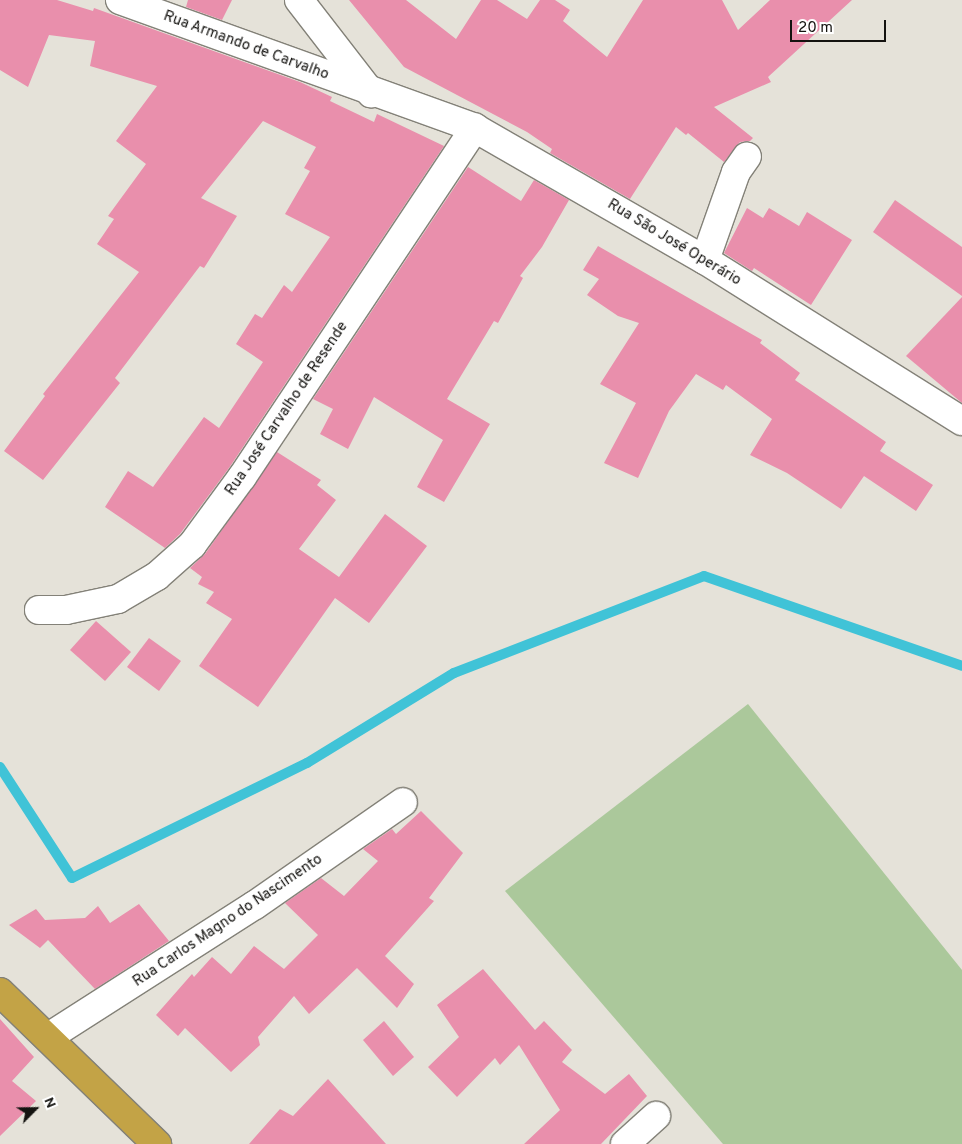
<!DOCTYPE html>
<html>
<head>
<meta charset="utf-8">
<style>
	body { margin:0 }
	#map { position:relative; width:962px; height:1144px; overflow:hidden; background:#e5e2d9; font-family:Overpass,sans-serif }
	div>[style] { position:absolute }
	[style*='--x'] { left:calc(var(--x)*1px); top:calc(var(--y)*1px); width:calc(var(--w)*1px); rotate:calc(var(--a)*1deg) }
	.green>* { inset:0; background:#abc89b }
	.stream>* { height:10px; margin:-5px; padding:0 5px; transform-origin:5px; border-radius:5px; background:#40c3d7 }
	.building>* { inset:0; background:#e98fac }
	.roads { filter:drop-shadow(1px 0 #838178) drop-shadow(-1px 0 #838178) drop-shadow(0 1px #838178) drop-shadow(0 -1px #838178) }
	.minor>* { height:28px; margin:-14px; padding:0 14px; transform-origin:14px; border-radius:14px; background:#fff }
	.tertiary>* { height:28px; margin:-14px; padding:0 14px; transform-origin:14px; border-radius:14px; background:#fff }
	.trunk>* { height:28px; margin:-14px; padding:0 14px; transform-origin:14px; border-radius:14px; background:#c3a346 }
	span { translate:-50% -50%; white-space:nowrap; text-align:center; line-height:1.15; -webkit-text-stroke:4.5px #fff; paint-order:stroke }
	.street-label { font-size:15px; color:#141310 }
	.north { position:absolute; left:10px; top:1084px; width:50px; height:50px; -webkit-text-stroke:4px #fff; paint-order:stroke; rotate:67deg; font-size:14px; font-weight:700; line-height:20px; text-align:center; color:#141310 }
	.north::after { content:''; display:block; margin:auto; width:18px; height:22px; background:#141310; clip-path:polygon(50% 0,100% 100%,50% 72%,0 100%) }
	.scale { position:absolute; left:790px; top:20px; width:96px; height:22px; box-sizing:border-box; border:2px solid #141310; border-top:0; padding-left:6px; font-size:15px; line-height:18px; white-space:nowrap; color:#141310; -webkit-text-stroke:4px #fff; paint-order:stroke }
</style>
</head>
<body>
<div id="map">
	<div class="green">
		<div style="clip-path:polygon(748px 704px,962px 970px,962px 1144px,723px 1144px,505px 891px)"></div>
	</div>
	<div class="stream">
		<div style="--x:0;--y:767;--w:132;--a:57"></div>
		<div style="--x:72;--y:878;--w:262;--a:-26.1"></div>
		<div style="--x:307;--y:763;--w:172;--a:-31.5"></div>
		<div style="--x:454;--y:673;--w:268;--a:-21.2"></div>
		<div style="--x:704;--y:576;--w:273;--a:19.2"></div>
	</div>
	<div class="building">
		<div style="clip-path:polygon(0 0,57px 0,93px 11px,94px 8px,300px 82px,332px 97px,330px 101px,374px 122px,377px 114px,444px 146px,229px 468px,180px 534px,165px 548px,105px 507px,128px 471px,153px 487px,204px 417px,219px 428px,263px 362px,236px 344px,255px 314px,262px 318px,284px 285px,292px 292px,330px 237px,285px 214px,310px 171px,304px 168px,316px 147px,263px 121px,201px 198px,237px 216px,204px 268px,200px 266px,115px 378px,120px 383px,43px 480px,4px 451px,45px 396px,43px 394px,139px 272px,97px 244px,114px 219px,108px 216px,146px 164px,116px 141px,157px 86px,90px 66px,95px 41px,49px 35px,28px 87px,0 70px)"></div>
		<div style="clip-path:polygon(188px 0,232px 0,222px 20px,186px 7px)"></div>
		<div style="clip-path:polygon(349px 0,406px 0,456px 39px,481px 0,497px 0,527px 19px,540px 0,555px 0,570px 10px,563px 21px,607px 57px,643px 0,722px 0,738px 30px,770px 0,852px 0,768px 77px,771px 82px,714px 107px,753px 138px,750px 141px,740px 142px,724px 162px,688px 133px,686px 135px,676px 127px,630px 199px,550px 153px,552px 149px,527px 132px,404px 67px)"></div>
		<div style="clip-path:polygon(468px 167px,521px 201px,534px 180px,569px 200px,542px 247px,520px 276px,523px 278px,498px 323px,494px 321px,447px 399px,490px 424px,444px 502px,417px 487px,443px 440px,374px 397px,348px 449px,320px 434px,333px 409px,313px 399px)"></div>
		<div style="clip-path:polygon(895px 200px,962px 247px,962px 296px,873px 232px)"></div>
		<div style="clip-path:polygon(747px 208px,763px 218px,769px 208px,799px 226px,807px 212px,852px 240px,811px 305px,754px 268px,752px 271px,724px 253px)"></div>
		<div style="clip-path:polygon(598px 246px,762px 340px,760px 343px,800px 373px,795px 380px,886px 442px,880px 451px,933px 485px,916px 511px,864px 476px,841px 509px,787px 473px,750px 455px,772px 419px,726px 385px,723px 390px,696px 374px,669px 411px,638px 478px,604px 463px,636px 403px,600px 384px,639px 323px,618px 316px,587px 295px,599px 279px,583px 270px)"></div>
		<div style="clip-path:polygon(962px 297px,962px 403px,906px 356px)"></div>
		<div style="clip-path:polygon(277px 452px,321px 480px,317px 485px,336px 500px,299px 549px,339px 577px,385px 514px,427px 546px,369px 623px,335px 598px,258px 707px,199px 666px,232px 619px,206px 603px,214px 592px,198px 584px,202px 577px,190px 568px,205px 554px)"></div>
		<div style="clip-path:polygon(96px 621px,131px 652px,105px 681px,70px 650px)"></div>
		<div style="clip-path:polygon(149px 638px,181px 661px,159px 691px,127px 667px)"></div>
		<div style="clip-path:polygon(421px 811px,463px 853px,429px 898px,434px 901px,385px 956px,414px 984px,397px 1008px,357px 968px,309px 1014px,294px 996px,258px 1037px,260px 1045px,231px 1072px,185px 1028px,178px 1036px,156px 1015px,192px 974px,194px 977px,212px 957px,231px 974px,254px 946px,284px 969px,318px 935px,285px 903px,321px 878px,344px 896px,378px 861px,363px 849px,392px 829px,396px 834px)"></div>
		<div style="clip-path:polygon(139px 904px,169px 941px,95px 989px,48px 940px,40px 948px,9px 925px,36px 909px,45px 920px,85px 918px,98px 906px,110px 923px)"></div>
		<div style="clip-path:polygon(483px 969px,535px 1030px,544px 1021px,572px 1050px,562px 1062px,605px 1094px,629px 1074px,647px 1096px,601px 1144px,524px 1144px,560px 1110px,519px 1045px,500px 1065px,495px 1058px,457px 1097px,428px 1067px,459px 1037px,437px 1005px)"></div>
		<div style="clip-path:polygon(0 1019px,34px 1057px,12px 1081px,36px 1101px,0 1136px)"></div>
		<div style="clip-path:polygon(384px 1021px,414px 1057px,393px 1076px,363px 1040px)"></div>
		<div style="clip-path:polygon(328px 1079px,386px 1144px,249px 1144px,280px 1109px,293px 1116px)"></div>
	</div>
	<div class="roads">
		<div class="minor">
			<div style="--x:705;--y:260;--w:93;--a:-70.6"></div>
			<div style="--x:736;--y:172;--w:19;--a:-55"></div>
			<div style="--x:39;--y:610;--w:27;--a:0"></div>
			<div style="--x:66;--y:610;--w:53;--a:-11.9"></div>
			<div style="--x:118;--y:599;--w:45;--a:-30.5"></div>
			<div style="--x:157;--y:576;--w:47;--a:-41.5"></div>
			<div style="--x:192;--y:545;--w:84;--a:-53.7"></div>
			<div style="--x:242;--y:477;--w:420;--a:-56.3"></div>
			<div style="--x:50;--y:1036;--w:243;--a:-32.6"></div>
			<div style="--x:255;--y:905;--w:180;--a:-34.8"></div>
			<div style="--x:625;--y:1144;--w:42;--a:-42.1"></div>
		</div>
		<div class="tertiary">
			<div style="--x:120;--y:0;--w:377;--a:19.8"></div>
			<div style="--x:475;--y:128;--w:265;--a:29.9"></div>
			<div style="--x:705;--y:260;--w:303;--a:32.1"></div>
			<div style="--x:299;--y:0;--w:118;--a:52.3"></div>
		</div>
		<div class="trunk">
			<div style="--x:0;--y:992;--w:219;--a:44.1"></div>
		</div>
	</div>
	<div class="street-label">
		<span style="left:246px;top:46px;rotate:20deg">Rua Armando de Carvalho</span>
		<span style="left:674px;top:243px;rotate:31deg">Rua São José Operário</span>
		<span style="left:287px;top:409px;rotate:-56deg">Rua José Carvalho de Resende</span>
		<span style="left:228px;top:921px;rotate:-34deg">Rua Carlos Magno do Nascimento</span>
	</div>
	<div class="north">N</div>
	<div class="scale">20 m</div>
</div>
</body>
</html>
